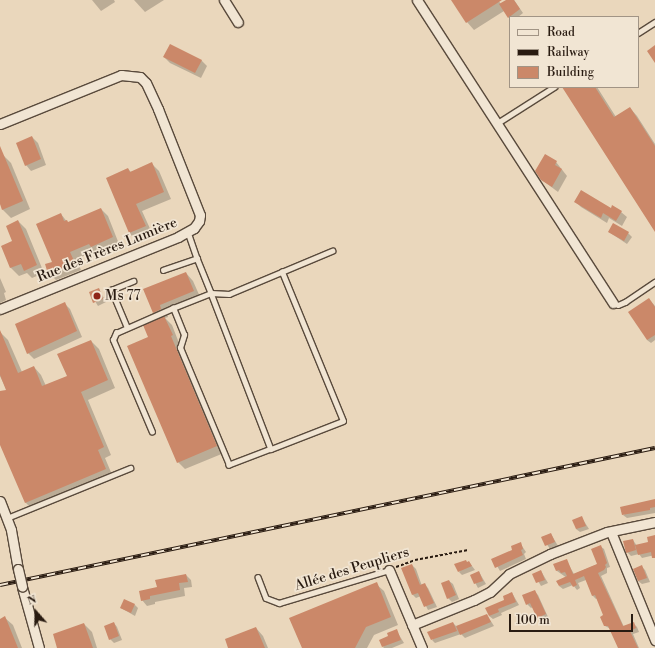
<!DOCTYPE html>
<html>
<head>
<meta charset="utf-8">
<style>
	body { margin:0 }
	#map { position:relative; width:655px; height:648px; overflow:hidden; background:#ead7bc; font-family:"Libre Bodoni",serif }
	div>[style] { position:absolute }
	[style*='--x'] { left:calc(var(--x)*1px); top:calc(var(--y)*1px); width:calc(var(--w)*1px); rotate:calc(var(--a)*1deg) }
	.shadow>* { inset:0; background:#0003 }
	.building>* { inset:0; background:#cb8869 }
	.path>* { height:1.5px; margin-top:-0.75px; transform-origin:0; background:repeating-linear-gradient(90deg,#291b11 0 3px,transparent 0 5px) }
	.roads { filter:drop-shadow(1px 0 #594a3c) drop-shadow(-1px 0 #594a3c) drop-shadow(0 1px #594a3c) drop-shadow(0 -1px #594a3c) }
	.lane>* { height:4.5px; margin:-2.25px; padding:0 2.25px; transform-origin:2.25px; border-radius:2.25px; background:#f1e5d3 }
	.street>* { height:9px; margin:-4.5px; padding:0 4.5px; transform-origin:4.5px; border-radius:4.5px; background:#f1e5d3 }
	.rail>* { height:4px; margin-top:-2px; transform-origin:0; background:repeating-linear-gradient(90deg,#f1e5d3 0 8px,#291b11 0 16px); box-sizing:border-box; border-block:1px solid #291b11 }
	.bridges { filter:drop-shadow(1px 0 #594a3c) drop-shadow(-1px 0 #594a3c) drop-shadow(0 1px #594a3c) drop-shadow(0 -1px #594a3c) }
	.street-bridge>* { height:9px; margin:-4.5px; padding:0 4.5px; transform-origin:4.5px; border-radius:4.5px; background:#f1e5d3 }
	.dots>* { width:11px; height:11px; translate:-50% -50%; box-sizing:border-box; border:2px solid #f1e5d3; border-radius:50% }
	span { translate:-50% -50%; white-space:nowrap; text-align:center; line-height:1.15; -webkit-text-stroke:3.5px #f1e5d3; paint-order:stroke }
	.street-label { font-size:14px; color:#291b11 }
	.poi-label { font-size:14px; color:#291b11 }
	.left { translate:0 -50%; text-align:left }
	.legend { position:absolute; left:509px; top:16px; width:130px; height:72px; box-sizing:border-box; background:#f1e5d3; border:1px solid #a19485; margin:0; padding:5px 7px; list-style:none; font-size:12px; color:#291b11 }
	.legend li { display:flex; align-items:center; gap:8px; height:20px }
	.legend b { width:20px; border:1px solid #a19485 }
	.north { position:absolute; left:16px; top:592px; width:40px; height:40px; -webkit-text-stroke:3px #f1e5d3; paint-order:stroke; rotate:340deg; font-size:11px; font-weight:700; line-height:16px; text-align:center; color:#291b11 }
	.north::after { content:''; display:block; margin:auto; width:14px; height:18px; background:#291b11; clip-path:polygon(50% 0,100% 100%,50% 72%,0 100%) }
	.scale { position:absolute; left:509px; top:614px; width:124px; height:18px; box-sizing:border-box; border:2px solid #291b11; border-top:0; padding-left:5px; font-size:12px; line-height:14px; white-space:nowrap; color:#291b11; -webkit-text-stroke:3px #f1e5d3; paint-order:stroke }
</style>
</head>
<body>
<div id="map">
	<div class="shadow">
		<div style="clip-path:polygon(92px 0,114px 0,115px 2px,101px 11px)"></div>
		<div style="clip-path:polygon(134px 0,164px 0,145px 12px)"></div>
		<div style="clip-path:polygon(452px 0,498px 0,501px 4px,508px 0,514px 0,523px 13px,518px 17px,510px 18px,504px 11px,474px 30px,467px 22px)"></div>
		<div style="clip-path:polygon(164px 57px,201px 60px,207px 66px,201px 78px,170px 63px)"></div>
		<div style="clip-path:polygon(563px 87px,597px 87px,616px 117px,630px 108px,637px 116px,655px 144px,655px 230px)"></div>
		<div style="clip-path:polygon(32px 137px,38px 143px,46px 165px,31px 171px,26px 165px)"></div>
		<div style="clip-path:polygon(3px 155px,11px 163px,30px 209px,11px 218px,3px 210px,0 202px,0 156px)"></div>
		<div style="clip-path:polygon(556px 162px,567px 176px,558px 192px,542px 180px)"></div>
		<div style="clip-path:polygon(152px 164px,159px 171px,171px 199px,142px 211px,152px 233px,136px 240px,129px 233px,128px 169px,131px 172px)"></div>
		<div style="clip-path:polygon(575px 201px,621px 212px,627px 217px,622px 226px,609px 218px,607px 223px,581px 207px)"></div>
		<div style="clip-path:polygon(101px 209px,108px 216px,119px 244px,98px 253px,96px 251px,76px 259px,81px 270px,56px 280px,49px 273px,53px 262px,61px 214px,68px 223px)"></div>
		<div style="clip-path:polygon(18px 221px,26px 229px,44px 273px,32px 278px,27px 273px,19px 276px,11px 268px,2px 246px,13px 242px)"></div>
		<div style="clip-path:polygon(609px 232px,628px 233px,632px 237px,627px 244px)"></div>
		<div style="clip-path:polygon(186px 273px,193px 281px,201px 299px,167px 313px,168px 317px,165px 318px,172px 325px,179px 343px,178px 344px,224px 453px,185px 469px,178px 462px,149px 337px,160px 319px,153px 312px)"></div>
		<div style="clip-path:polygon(0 278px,6px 292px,4px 293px,6px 300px,0 303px)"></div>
		<div style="clip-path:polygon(99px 289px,106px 302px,98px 306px,90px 293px)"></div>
		<div style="clip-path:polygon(649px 299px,655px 306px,655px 340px,651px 343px,647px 340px)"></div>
		<div style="clip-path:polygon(65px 304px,70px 309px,82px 337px,34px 359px,28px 353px)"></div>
		<div style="clip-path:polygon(0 332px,8px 340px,22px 372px,34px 367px,41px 375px,46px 386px,68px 377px,91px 341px,99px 349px,115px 388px,88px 400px,111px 455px,105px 458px,113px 477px,33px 510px,26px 503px,0 443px,0 393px,7px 391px,0 376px)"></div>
		<div style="clip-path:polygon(655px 500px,655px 513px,627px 518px,623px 515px)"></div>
		<div style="clip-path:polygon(582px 518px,589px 529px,580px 532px,576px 529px)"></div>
		<div style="clip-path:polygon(551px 534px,558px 546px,550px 549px,542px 537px)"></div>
		<div style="clip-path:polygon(655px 536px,655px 555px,642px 558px,639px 554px,631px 556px,627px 552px,633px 540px,637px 546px,650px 543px)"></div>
		<div style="clip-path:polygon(520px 543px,526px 552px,524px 554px,526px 559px,500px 571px,493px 559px,513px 551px)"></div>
		<div style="clip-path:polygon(600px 546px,604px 549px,610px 567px,607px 568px,607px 573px,601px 576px,624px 627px,633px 623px,637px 627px,639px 632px,633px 634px,639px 648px,619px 648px,611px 629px,605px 626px,605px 615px,598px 598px,596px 599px,593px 596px,586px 580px,578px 583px,580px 588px,577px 590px,573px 585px,563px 589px,559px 586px,567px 578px,557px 571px,554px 565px,566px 560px,574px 574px,598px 564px)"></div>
		<div style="clip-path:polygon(469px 562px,475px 570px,462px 575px,459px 572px)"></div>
		<div style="clip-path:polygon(412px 565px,416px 569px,422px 586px,425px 585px,428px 588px,437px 607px,428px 610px,421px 596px,416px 598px,413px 595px)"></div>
		<div style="clip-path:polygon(642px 567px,645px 570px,650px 582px,642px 584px,638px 581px,634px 570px)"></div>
		<div style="clip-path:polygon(541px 571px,548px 583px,541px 586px,534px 574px)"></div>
		<div style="clip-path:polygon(479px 572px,486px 584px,478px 588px,471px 575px)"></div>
		<div style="clip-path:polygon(186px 575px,191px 580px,192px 587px,184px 588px,185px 596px,155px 602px,155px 604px,147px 606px,142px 600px,158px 588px)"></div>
		<div style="clip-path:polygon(449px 581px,453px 584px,459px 599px,452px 602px,448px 598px)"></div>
		<div style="clip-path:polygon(376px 584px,384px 591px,398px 625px,374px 635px,367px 648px,303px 648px)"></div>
		<div style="clip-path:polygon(534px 591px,538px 595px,548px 617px,541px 621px,533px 607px,531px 608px,527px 604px)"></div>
		<div style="clip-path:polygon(512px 593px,519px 605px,501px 613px,502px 615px,493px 619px,489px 616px)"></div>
		<div style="clip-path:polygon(135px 605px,138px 608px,135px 616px,121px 608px)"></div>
		<div style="clip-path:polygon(487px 615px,494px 626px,465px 638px,461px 634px,435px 643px,432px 640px,453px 623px,457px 627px)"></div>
		<div style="clip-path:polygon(5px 618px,13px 625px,22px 648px,0 648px,0 620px)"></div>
		<div style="clip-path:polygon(114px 623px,117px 627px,122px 640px,114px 643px,110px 639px)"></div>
		<div style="clip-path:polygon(84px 624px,92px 632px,97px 648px,58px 648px)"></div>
		<div style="clip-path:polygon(256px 628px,263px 636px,268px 648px,229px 648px)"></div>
		<div style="clip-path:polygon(396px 630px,404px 643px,392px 648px,384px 648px,383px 647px)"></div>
	</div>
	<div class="building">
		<div style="clip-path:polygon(451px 0,502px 0,466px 23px)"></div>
		<div style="clip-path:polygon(506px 0,514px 0,520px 9px,508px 18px,499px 4px)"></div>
		<div style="clip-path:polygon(170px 44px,202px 60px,195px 73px,163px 57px)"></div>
		<div style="clip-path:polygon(655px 45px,655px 63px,647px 51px)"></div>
		<div style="clip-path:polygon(562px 87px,595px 87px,614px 117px,630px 107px,655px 146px,655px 232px)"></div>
		<div style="clip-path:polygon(32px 136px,41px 159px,25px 166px,16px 143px)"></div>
		<div style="clip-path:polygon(0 146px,23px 201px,2px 210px,0 204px)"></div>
		<div style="clip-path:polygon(545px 154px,557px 161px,555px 165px,562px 169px,552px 187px,541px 180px,535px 171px)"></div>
		<div style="clip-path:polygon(152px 162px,164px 192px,136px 204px,146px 226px,129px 233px,106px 178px,128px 168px,130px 172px)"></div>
		<div style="clip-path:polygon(581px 190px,611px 208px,612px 205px,622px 211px,616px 221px,603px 213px,601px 218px,574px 202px)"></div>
		<div style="clip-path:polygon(101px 208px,113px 237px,91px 247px,89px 244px,70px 252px,75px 263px,48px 274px,45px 264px,52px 262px,36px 224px,61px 213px,64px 221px,67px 220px,68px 222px)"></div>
		<div style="clip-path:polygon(18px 220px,37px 265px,24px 271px,21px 264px,10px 268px,1px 246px,12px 241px,6px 226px)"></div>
		<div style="clip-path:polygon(613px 223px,629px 232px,624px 241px,608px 232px)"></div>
		<div style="clip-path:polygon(186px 272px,194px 291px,160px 305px,161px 309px,153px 313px,143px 289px)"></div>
		<div style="clip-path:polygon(99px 288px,103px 299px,93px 303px,89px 292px)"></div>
		<div style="clip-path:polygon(649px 298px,655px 307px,655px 335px,647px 340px,628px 312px)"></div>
		<div style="clip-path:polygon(65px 302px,77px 331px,27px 354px,15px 324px)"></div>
		<div style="clip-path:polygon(164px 316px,173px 335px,171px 336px,217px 446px,177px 463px,127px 346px,148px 337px,143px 325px)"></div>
		<div style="clip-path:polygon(0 330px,18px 373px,34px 366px,42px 386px,67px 376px,57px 354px,91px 340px,108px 380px,81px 392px,104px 447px,98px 450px,106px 469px,25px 503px,0 445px,0 391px,6px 390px,0 375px)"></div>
		<div style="clip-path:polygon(655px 499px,655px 507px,650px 508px,650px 510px,622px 515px,620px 507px)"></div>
		<div style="clip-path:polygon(582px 516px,586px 526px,576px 529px,572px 520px)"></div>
		<div style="clip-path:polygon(551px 533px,555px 542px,545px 546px,541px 537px)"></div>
		<div style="clip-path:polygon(655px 535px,655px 558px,652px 558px,651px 552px,638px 555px,635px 545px,648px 542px,647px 537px)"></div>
		<div style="clip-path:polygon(633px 539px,636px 550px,626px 553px,623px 541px)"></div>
		<div style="clip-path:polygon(521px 542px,523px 549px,521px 550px,523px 555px,495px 568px,491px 559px,512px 550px,511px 546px)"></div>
		<div style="clip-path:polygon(601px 545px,607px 563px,605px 565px,606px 567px,604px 570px,598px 573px,623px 626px,634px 622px,636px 628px,630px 631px,638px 648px,618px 648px,608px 626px,604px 626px,600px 617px,603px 615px,595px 595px,592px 596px,584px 576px,575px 580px,577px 585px,573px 587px,570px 582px,559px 586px,556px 581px,567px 576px,565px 572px,561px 573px,559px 570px,556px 571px,553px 564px,567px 559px,573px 574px,597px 564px,591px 549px)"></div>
		<div style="clip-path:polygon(466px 560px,467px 562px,469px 561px,472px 566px,458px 572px,454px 564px)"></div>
		<div style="clip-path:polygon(412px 564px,420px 585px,425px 583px,434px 603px,424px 607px,418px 593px,412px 595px,401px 568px)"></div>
		<div style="clip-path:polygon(642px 565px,647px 578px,638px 581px,633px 569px)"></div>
		<div style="clip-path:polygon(541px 570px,545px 580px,536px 583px,532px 574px)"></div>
		<div style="clip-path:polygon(479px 571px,483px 581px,474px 584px,470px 575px)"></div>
		<div style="clip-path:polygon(186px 574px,188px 582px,179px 583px,180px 590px,150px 596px,150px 599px,141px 601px,139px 591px,157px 587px,155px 580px)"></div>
		<div style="clip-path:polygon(449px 580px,456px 595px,447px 599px,441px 583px)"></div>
		<div style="clip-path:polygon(377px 582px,391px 617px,366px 627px,355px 648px,302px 648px,289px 618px)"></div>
		<div style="clip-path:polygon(535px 590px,546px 614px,537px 618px,530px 603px,526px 605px,522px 595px)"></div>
		<div style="clip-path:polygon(512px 592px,516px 602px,498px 609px,499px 612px,489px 616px,485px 608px,504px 600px,503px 596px)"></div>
		<div style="clip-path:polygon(124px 599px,135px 604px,131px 613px,120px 608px)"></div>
		<div style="clip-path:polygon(487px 614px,491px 622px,460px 635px,456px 626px)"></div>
		<div style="clip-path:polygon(5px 616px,18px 648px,0 648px,0 619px)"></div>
		<div style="clip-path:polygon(114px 622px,119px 636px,109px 640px,104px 626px)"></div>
		<div style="clip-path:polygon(453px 622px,457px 631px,431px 640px,427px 632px)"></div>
		<div style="clip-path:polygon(84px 623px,93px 648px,57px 648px,53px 634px)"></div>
		<div style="clip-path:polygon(256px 627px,265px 648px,228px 648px,225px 639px)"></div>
		<div style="clip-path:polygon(397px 629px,401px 640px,382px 647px,379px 640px,388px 636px,387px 633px)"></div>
	</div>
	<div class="path">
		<div style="--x:396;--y:567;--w:20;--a:-20"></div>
		<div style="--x:415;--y:560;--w:54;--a:-10.7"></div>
	</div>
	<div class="roads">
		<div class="lane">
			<div style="--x:638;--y:33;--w:20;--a:-33"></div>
			<div style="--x:496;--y:124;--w:69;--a:-32.5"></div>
			<div style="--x:188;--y:232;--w:28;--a:71"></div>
			<div style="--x:197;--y:258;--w:38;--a:68"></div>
			<div style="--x:211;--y:293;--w:167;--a:69"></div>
			<div style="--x:271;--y:449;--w:45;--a:159.1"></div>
			<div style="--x:229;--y:465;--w:127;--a:-112.7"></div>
			<div style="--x:180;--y:348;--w:14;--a:-73"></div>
			<div style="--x:184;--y:335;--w:29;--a:-112"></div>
			<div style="--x:173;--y:308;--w:41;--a:-21.5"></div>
			<div style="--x:211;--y:293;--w:18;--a:3"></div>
			<div style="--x:229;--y:294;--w:112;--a:-22.7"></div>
			<div style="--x:163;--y:270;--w:36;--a:-19"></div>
			<div style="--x:613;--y:303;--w:5;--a:22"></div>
			<div style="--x:618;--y:305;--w:8;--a:-23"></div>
			<div style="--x:625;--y:302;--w:36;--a:-34"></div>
			<div style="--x:127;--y:328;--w:41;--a:-112.8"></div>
			<div style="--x:111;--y:290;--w:24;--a:-22"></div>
			<div style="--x:152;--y:432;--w:100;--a:-113"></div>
			<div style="--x:113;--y:340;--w:8;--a:-67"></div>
			<div style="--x:116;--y:333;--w:62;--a:-23.7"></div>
			<div style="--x:271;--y:449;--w:77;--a:-21.3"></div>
			<div style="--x:343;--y:421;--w:161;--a:-112.3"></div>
			<div style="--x:7;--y:518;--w:133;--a:-22.1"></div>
			<div style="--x:258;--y:577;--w:22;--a:69"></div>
			<div style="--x:266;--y:598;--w:14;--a:21"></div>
			<div style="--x:279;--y:603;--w:115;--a:-16.7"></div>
		</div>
		<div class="street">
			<div style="--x:224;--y:0;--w:26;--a:58"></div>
			<div style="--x:417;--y:0;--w:361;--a:57.1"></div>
			<div style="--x:0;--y:124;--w:131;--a:-22"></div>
			<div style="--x:121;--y:75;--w:19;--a:6"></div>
			<div style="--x:140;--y:77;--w:8;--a:45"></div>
			<div style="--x:146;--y:83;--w:29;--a:65"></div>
			<div style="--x:158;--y:109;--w:114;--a:68.4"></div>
			<div style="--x:200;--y:215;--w:6;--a:99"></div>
			<div style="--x:199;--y:221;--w:9;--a:126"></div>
			<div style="--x:194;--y:228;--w:18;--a:151"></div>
			<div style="--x:178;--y:237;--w:192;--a:158"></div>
			<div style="--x:0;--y:501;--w:31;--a:69"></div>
			<div style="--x:11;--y:530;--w:40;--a:80"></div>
			<div style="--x:611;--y:532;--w:117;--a:67.8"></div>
			<div style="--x:389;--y:570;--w:85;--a:67.1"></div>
			<div style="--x:22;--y:587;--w:63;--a:74.4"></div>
			<div style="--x:412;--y:625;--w:67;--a:-22"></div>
			<div style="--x:474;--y:600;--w:18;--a:-27"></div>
			<div style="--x:490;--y:592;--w:26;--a:-43"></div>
			<div style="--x:509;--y:574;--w:46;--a:-26"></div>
			<div style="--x:550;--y:554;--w:61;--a:-21.1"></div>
			<div style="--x:607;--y:532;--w:49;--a:-11.8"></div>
		</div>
	</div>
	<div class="rail">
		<div style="--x:0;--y:585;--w:669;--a:-11.81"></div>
	</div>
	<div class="bridges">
		<div class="street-bridge">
			<div style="--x:18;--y:569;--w:18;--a:77"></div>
		</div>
	</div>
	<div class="dots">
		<div style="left:97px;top:296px;background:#8f2418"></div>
	</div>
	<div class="street-label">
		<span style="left:107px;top:250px;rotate:-22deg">Rue des Frères Lumière</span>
		<span style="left:352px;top:569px;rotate:-17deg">Allée des Peupliers</span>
	</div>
	<div class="poi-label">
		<span class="left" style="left:105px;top:296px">Ms 77</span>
	</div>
	<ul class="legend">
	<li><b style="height:5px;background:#f1e5d3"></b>Road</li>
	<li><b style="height:5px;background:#291b11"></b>Railway</li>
	<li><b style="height:11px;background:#cb8869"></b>Building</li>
	</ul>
	<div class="north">N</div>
	<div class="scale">100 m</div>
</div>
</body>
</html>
